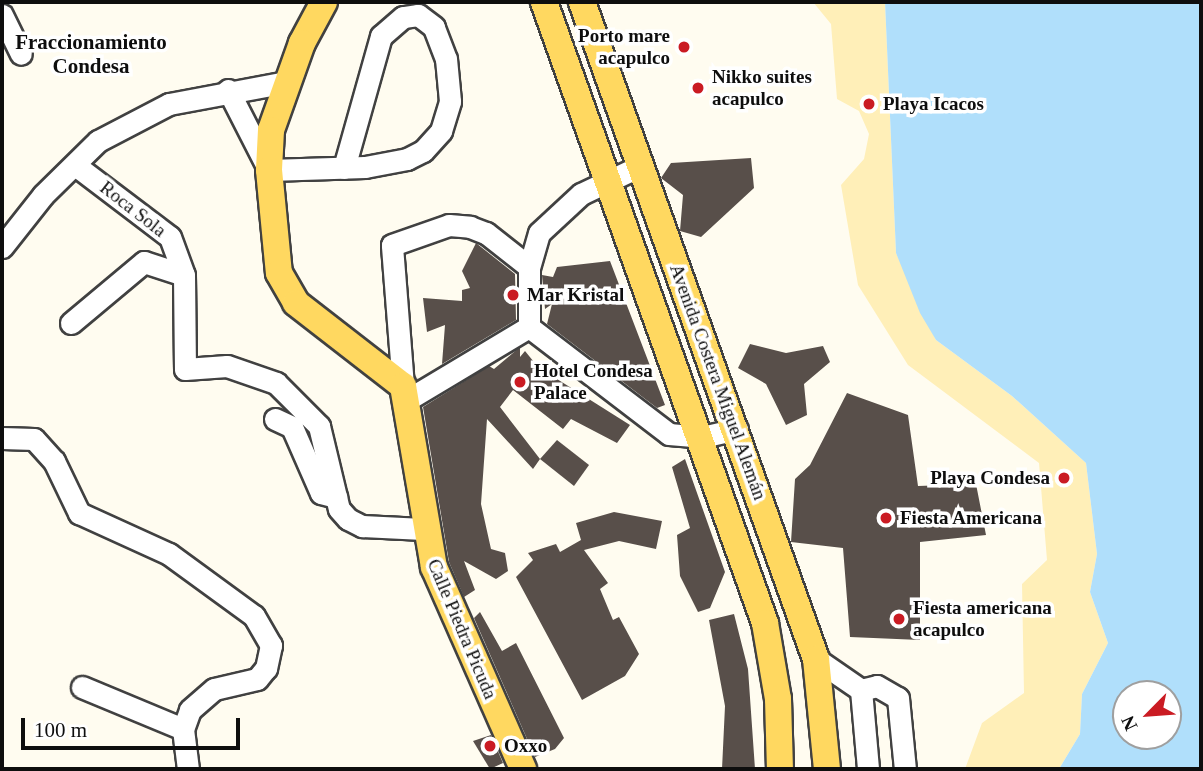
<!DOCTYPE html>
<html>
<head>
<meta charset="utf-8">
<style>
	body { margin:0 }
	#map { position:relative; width:1203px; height:771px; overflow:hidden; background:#fffcf0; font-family:"Times New Roman",serif }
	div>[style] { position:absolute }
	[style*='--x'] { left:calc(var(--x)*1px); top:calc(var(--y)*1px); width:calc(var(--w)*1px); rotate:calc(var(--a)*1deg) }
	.sand>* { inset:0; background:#ffefb8 }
	.water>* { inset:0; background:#b0dffb }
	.building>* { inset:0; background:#584f4a }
	.roads { filter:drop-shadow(2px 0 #414141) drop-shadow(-2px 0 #414141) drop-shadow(0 2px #414141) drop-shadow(0 -2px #414141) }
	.minor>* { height:21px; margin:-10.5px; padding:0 10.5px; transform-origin:10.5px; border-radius:10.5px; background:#fff }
	.major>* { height:26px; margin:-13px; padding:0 13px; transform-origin:13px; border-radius:13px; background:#ffd860 }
	.dots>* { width:19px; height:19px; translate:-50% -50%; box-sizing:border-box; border:4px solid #fff; border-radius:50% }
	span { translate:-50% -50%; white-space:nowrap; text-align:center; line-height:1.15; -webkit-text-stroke:7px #fff; paint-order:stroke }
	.poi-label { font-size:19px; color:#0e0e0e; font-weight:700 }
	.right { translate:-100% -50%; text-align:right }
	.left { translate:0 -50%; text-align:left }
	.street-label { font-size:19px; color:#0e0e0e }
	.neighbourhood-label { font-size:21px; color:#0e0e0e; font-weight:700 }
	.frame { position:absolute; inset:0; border:4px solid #0e0e0e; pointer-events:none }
	.north { position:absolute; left:1112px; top:680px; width:70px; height:70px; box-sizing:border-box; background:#fff; border:2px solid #9f9f9f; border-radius:50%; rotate:245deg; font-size:19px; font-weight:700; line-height:28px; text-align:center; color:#0e0e0e }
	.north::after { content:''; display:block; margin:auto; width:24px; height:32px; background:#ca1b23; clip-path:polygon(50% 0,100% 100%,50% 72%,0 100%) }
	.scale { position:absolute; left:21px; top:718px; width:219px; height:32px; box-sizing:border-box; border:4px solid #0e0e0e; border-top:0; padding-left:9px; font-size:21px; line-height:24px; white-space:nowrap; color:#0e0e0e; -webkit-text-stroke:5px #fff; paint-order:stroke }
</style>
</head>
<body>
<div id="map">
	<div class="sand">
		<div style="clip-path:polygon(813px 2px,885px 2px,896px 253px,936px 340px,1012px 396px,1086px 463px,1097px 554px,1090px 592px,1108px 643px,1082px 694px,1080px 734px,1059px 769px,965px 769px,982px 723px,1024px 693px,1022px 584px,1047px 560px,1039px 463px,908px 365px,858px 285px,841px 185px,864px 159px,869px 134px,859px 111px,837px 99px,831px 24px)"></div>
	</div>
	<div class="water">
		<div style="clip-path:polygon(evenodd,885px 2px,1201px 2px,1201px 769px,1059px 769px,1080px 734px,1082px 694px,1108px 643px,1090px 592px,1097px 554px,1086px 463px,1012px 396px,936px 340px,920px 313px,896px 253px,885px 2px,1126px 694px,1168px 694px,1168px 736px,1126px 736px,1126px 694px)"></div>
	</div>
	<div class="building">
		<div style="clip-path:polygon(751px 158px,754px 188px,701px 237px,680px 231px,683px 195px,661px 178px,671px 163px)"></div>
		<div style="clip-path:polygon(476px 243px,515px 274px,516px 320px,442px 364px,445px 325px,427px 332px,423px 298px,462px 301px,462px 290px,470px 288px,462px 271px)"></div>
		<div style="clip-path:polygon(610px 261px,665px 405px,657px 408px,547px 324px,552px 304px,545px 309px,542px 275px,553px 277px,557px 267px)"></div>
		<div style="clip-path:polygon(750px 344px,786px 353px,823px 346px,830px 362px,804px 384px,807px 415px,786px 425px,766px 384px,738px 368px)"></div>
		<div style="clip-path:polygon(520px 347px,520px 357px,525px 351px,538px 367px,630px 425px,617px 443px,571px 419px,563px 429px,513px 390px,500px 407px,540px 459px,533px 469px,487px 419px,481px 504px,491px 549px,505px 553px,508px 571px,496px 579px,464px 561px,475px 590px,464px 597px,449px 562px,423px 407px,489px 366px,494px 369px)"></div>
		<div style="clip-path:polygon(847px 393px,908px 415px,918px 486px,976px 484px,986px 535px,920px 542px,920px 640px,850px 637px,843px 548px,791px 542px,795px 479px,810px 465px)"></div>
		<div style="clip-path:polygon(557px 440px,589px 465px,574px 486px,540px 459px)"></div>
		<div style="clip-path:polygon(685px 459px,725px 572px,710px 608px,698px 612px,680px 576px,677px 535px,690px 528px,672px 467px)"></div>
		<div style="clip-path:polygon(614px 512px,662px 521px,656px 549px,619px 541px,584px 550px,608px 583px,600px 589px,613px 620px,619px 617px,639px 654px,625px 676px,582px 700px,516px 577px,533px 560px,528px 553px,556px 544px,560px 552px,581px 540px,576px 523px)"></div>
		<div style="clip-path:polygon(480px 612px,502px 651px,516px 643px,564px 738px,555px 749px,535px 757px,474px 618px)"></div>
		<div style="clip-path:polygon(734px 614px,748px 669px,755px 769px,722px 769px,725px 706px,709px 620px)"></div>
		<div style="clip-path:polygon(491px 735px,503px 763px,490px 769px,473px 741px)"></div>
	</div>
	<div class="roads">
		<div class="minor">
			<div style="--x:2;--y:15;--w:43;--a:64"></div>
			<div style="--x:228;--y:90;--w:90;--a:62.9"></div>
			<div style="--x:269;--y:170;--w:96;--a:-1.8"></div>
			<div style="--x:365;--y:167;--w:43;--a:-10.8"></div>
			<div style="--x:407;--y:159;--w:18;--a:-27"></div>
			<div style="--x:423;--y:151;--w:27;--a:-48"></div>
			<div style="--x:441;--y:131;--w:31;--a:-73"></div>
			<div style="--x:450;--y:101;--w:42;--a:-95.4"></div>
			<div style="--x:446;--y:59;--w:34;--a:-111"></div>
			<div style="--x:434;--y:27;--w:20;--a:-143"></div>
			<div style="--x:418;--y:15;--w:15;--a:172"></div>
			<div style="--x:403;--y:17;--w:29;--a:139"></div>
			<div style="--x:381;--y:36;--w:137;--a:105.7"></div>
			<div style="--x:75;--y:165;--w:119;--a:37.2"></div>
			<div style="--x:170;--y:237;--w:40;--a:69.8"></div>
			<div style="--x:184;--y:275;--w:94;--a:89.4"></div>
			<div style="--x:185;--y:369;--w:42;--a:-4.1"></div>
			<div style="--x:227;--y:366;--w:52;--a:19.1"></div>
			<div style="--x:276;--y:383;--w:61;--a:45"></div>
			<div style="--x:319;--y:426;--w:85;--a:76.5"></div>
			<div style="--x:339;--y:509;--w:13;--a:48"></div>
			<div style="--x:348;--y:519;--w:16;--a:27"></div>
			<div style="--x:362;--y:526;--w:61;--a:2.8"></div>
			<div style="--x:638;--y:167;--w:63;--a:154.7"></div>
			<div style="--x:581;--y:194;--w:57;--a:137.1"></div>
			<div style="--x:539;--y:233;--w:35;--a:106"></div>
			<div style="--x:529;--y:267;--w:60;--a:90"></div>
			<div style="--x:529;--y:327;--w:176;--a:37.4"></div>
			<div style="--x:669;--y:434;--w:33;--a:5"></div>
			<div style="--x:702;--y:437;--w:36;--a:-13"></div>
			<div style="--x:2;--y:247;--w:66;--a:-51.7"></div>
			<div style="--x:43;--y:195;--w:77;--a:-44.5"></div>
			<div style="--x:98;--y:141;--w:80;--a:-27.5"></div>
			<div style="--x:169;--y:104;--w:119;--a:-10.6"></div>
			<div style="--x:71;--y:323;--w:95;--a:-39.9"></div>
			<div style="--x:144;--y:262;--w:42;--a:18"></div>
			<div style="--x:403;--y:386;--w:141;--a:-94.5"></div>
			<div style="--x:392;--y:245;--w:60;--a:-19.3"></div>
			<div style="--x:449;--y:225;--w:21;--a:5"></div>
			<div style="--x:470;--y:227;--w:17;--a:21"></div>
			<div style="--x:486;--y:233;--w:55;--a:38.3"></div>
			<div style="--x:407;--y:400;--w:142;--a:-30.9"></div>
			<div style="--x:275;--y:419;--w:19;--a:25"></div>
			<div style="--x:292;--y:427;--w:72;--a:66.3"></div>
			<div style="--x:321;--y:493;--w:16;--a:15"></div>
			<div style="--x:2;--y:438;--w:32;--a:2"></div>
			<div style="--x:34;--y:439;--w:30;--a:48"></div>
			<div style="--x:54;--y:461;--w:58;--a:64.3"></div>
			<div style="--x:79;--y:513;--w:99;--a:24.5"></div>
			<div style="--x:169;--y:554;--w:105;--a:36.1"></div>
			<div style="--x:254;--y:616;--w:34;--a:60"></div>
			<div style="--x:271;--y:645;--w:24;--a:102"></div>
			<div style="--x:266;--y:668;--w:14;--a:129"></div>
			<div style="--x:257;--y:679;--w:44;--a:166.9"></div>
			<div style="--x:214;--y:689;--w:32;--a:139"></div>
			<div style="--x:190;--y:710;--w:20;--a:110"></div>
			<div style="--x:183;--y:729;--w:40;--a:82.9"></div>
			<div style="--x:816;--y:659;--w:55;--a:34.6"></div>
			<div style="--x:861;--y:690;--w:79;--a:84.9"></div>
			<div style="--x:82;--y:687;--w:109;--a:22.6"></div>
			<div style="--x:861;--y:690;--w:16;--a:-14"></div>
			<div style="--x:877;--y:686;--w:24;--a:30"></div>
			<div style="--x:898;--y:698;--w:71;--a:84.4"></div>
		</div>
		<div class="major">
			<div style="--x:324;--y:2;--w:47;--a:118.2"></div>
			<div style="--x:302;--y:43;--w:92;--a:109.6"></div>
			<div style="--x:271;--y:130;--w:40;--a:92.9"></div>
			<div style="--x:269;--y:170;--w:103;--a:84.5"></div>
			<div style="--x:279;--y:273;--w:34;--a:60"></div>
			<div style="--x:296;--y:303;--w:135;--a:37.8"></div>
			<div style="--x:403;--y:386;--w:184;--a:80.3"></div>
			<div style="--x:434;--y:567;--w:221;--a:66.2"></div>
			<div style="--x:544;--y:2;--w:659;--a:70.41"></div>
			<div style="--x:765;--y:623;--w:77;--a:80.3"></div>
			<div style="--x:778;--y:699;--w:70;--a:88.4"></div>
			<div style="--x:582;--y:2;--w:697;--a:70.4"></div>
			<div style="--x:816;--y:659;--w:111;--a:84.3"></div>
		</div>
	</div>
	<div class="dots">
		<div style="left:684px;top:47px;background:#ca1b23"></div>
		<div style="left:698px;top:88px;background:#ca1b23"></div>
		<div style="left:869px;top:104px;background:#ca1b23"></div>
		<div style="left:513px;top:295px;background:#ca1b23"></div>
		<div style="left:520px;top:382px;background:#ca1b23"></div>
		<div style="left:1064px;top:478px;background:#ca1b23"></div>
		<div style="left:886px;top:518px;background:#ca1b23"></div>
		<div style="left:899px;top:619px;background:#ca1b23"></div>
		<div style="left:490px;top:746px;background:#ca1b23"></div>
	</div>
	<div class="poi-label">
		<span class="right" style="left:670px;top:47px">Porto mare<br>acapulco</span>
		<span class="left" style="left:712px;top:88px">Nikko suites<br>acapulco</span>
		<span class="left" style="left:883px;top:104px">Playa Icacos</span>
		<span class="left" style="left:527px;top:295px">Mar Kristal</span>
		<span class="left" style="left:534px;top:382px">Hotel Condesa<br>Palace</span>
		<span class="right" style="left:1050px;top:478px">Playa Condesa</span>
		<span class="left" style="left:900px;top:518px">Fiesta Americana</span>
		<span class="left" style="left:913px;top:619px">Fiesta americana<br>acapulco</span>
		<span class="left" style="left:504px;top:746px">Oxxo</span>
	</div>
	<div class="street-label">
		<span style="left:133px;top:209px;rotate:38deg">Roca Sola</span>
		<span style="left:718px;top:382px;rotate:70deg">Avenida Costera Miguel Alemán</span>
		<span style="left:462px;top:629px;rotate:67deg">Calle Piedra Picuda</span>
	</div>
	<div class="neighbourhood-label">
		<span style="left:91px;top:54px">Fraccionamiento<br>Condesa</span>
	</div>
	<div class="frame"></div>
	<div class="north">N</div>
	<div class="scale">100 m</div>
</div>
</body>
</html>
